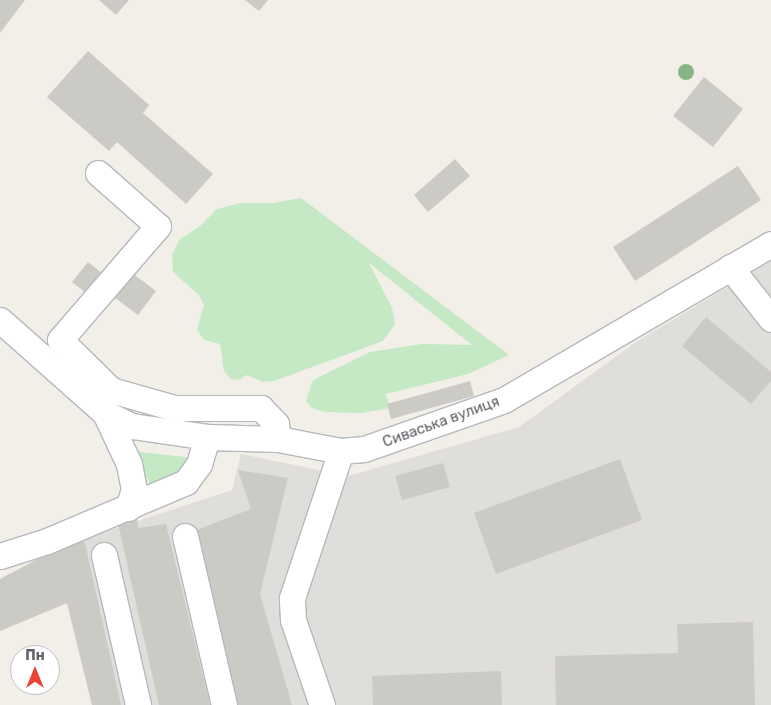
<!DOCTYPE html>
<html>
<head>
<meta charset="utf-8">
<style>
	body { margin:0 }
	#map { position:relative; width:771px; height:705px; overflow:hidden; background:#f1efe8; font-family:Rubik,sans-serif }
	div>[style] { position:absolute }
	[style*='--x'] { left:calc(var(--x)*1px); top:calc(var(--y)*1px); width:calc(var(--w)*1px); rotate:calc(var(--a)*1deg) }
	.industrial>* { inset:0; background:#e0deda }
	.green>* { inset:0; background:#c5e8c5 }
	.building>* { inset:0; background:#cccac5 }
	.roads { filter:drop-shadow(1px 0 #b5b8bc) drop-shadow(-1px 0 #b5b8bc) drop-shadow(0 1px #b5b8bc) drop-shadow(0 -1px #b5b8bc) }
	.minor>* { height:25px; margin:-12.5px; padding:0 12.5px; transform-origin:12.5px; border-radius:12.5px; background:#fff }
	.trees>* { width:16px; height:16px; margin:-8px; border-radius:50%; background:#89b387 }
	span { translate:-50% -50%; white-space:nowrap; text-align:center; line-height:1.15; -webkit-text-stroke:4.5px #fff; paint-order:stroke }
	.street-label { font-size:15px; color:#5f6368 }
	.north { position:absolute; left:10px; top:645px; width:50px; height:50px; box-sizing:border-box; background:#fff; border:1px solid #bfc1c3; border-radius:50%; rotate:0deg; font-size:14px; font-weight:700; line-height:20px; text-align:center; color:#5f6368 }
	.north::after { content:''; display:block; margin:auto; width:18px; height:22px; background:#ea4335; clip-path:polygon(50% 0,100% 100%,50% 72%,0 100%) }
</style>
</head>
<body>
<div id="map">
	<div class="industrial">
		<div style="clip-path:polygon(771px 261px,771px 705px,92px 705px,67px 603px,0 631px,62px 546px,232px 490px,241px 454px,348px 476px,519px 427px,636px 342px)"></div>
	</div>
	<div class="green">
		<div style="clip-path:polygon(301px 198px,509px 355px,468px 374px,386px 394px,390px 408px,361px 413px,324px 412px,312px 408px,306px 401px,313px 380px,370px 352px,422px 344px,472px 345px,369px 263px,392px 308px,395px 324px,383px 341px,274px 381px,263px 382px,247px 375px,239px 380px,231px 379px,224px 371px,220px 344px,204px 340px,197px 330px,204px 305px,199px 295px,173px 272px,172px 255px,179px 240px,200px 226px,217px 209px,241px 203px,273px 203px)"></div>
		<div style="clip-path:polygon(132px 451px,194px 458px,174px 480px,153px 489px)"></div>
	</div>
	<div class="building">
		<div style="clip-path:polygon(0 0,25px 0,0 33px)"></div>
		<div style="clip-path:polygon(99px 0,129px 0,116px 15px)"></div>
		<div style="clip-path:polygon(245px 0,268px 0,259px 11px)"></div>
		<div style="clip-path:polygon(88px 51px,149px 105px,143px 113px,213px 174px,186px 204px,117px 142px,109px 151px,47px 97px)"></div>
		<div style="clip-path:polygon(704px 77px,743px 109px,713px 147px,673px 116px)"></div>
		<div style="clip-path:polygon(455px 159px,470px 176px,428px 212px,414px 195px)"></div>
		<div style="clip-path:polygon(738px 166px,761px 200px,635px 281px,613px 247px)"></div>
		<div style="clip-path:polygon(88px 262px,103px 274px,86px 293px,72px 282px)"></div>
		<div style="clip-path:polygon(128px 270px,156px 291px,138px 315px,110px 294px)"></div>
		<div style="clip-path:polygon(706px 317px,771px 372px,771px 381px,751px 404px,682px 346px)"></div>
		<div style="clip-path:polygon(470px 381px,474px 396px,391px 419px,387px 404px)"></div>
		<div style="clip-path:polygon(620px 459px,642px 520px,496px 574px,474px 513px)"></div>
		<div style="clip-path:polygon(443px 463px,450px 487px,402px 500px,395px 476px)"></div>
		<div style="clip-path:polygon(238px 470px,288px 478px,260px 594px,292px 705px,235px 705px,194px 531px,251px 509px)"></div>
		<div style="clip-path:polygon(137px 515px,138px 528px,166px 524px,210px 705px,159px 705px,117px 519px)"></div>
		<div style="clip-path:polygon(84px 539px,121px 705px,92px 705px,67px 603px,0 631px,0 579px,62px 546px)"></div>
		<div style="clip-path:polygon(753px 622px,755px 705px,556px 705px,555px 656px,678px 653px,677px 624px)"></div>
		<div style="clip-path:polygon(501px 671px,502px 705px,373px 705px,372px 676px)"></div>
	</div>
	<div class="roads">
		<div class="minor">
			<div style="--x:98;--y:173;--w:80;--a:41.5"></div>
			<div style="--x:158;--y:226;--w:150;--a:130.7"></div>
			<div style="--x:60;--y:340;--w:71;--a:44.4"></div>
			<div style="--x:111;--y:390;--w:66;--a:15.9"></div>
			<div style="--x:174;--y:408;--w:87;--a:0"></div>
			<div style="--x:261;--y:408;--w:22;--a:47"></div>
			<div style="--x:276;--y:424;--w:15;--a:82"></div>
			<div style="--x:730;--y:267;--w:66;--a:51.7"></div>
			<div style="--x:0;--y:320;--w:140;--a:41.5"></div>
			<div style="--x:105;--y:413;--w:30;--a:26"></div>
			<div style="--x:132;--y:426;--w:76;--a:8.3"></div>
			<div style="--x:207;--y:437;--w:71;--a:1.6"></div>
			<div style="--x:278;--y:439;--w:64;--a:10.8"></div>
			<div style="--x:341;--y:451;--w:23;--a:-5"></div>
			<div style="--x:364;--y:449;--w:148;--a:-19.3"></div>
			<div style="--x:504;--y:400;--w:309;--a:-30.3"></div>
			<div style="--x:105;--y:413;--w:56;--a:64.8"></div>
			<div style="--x:129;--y:464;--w:25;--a:79"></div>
			<div style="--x:134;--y:489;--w:20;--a:108"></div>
			<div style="--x:185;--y:536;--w:173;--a:77"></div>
			<div style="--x:104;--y:555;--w:154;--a:77.2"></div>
			<div style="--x:0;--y:556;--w:49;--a:-17.7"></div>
			<div style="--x:47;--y:541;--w:151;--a:-23"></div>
			<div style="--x:186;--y:482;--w:22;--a:-54"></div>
			<div style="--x:199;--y:464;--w:28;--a:-73"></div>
			<div style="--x:322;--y:705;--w:90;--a:-108.8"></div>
			<div style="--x:293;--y:620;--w:22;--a:-93"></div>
			<div style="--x:292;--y:598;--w:155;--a:-71.6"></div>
		</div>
	</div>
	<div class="trees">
		<div style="left:686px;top:72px"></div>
	</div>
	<div class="street-label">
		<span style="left:441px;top:422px;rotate:-20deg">Сиваська вулиця</span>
	</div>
	<div class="north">Пн</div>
</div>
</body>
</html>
